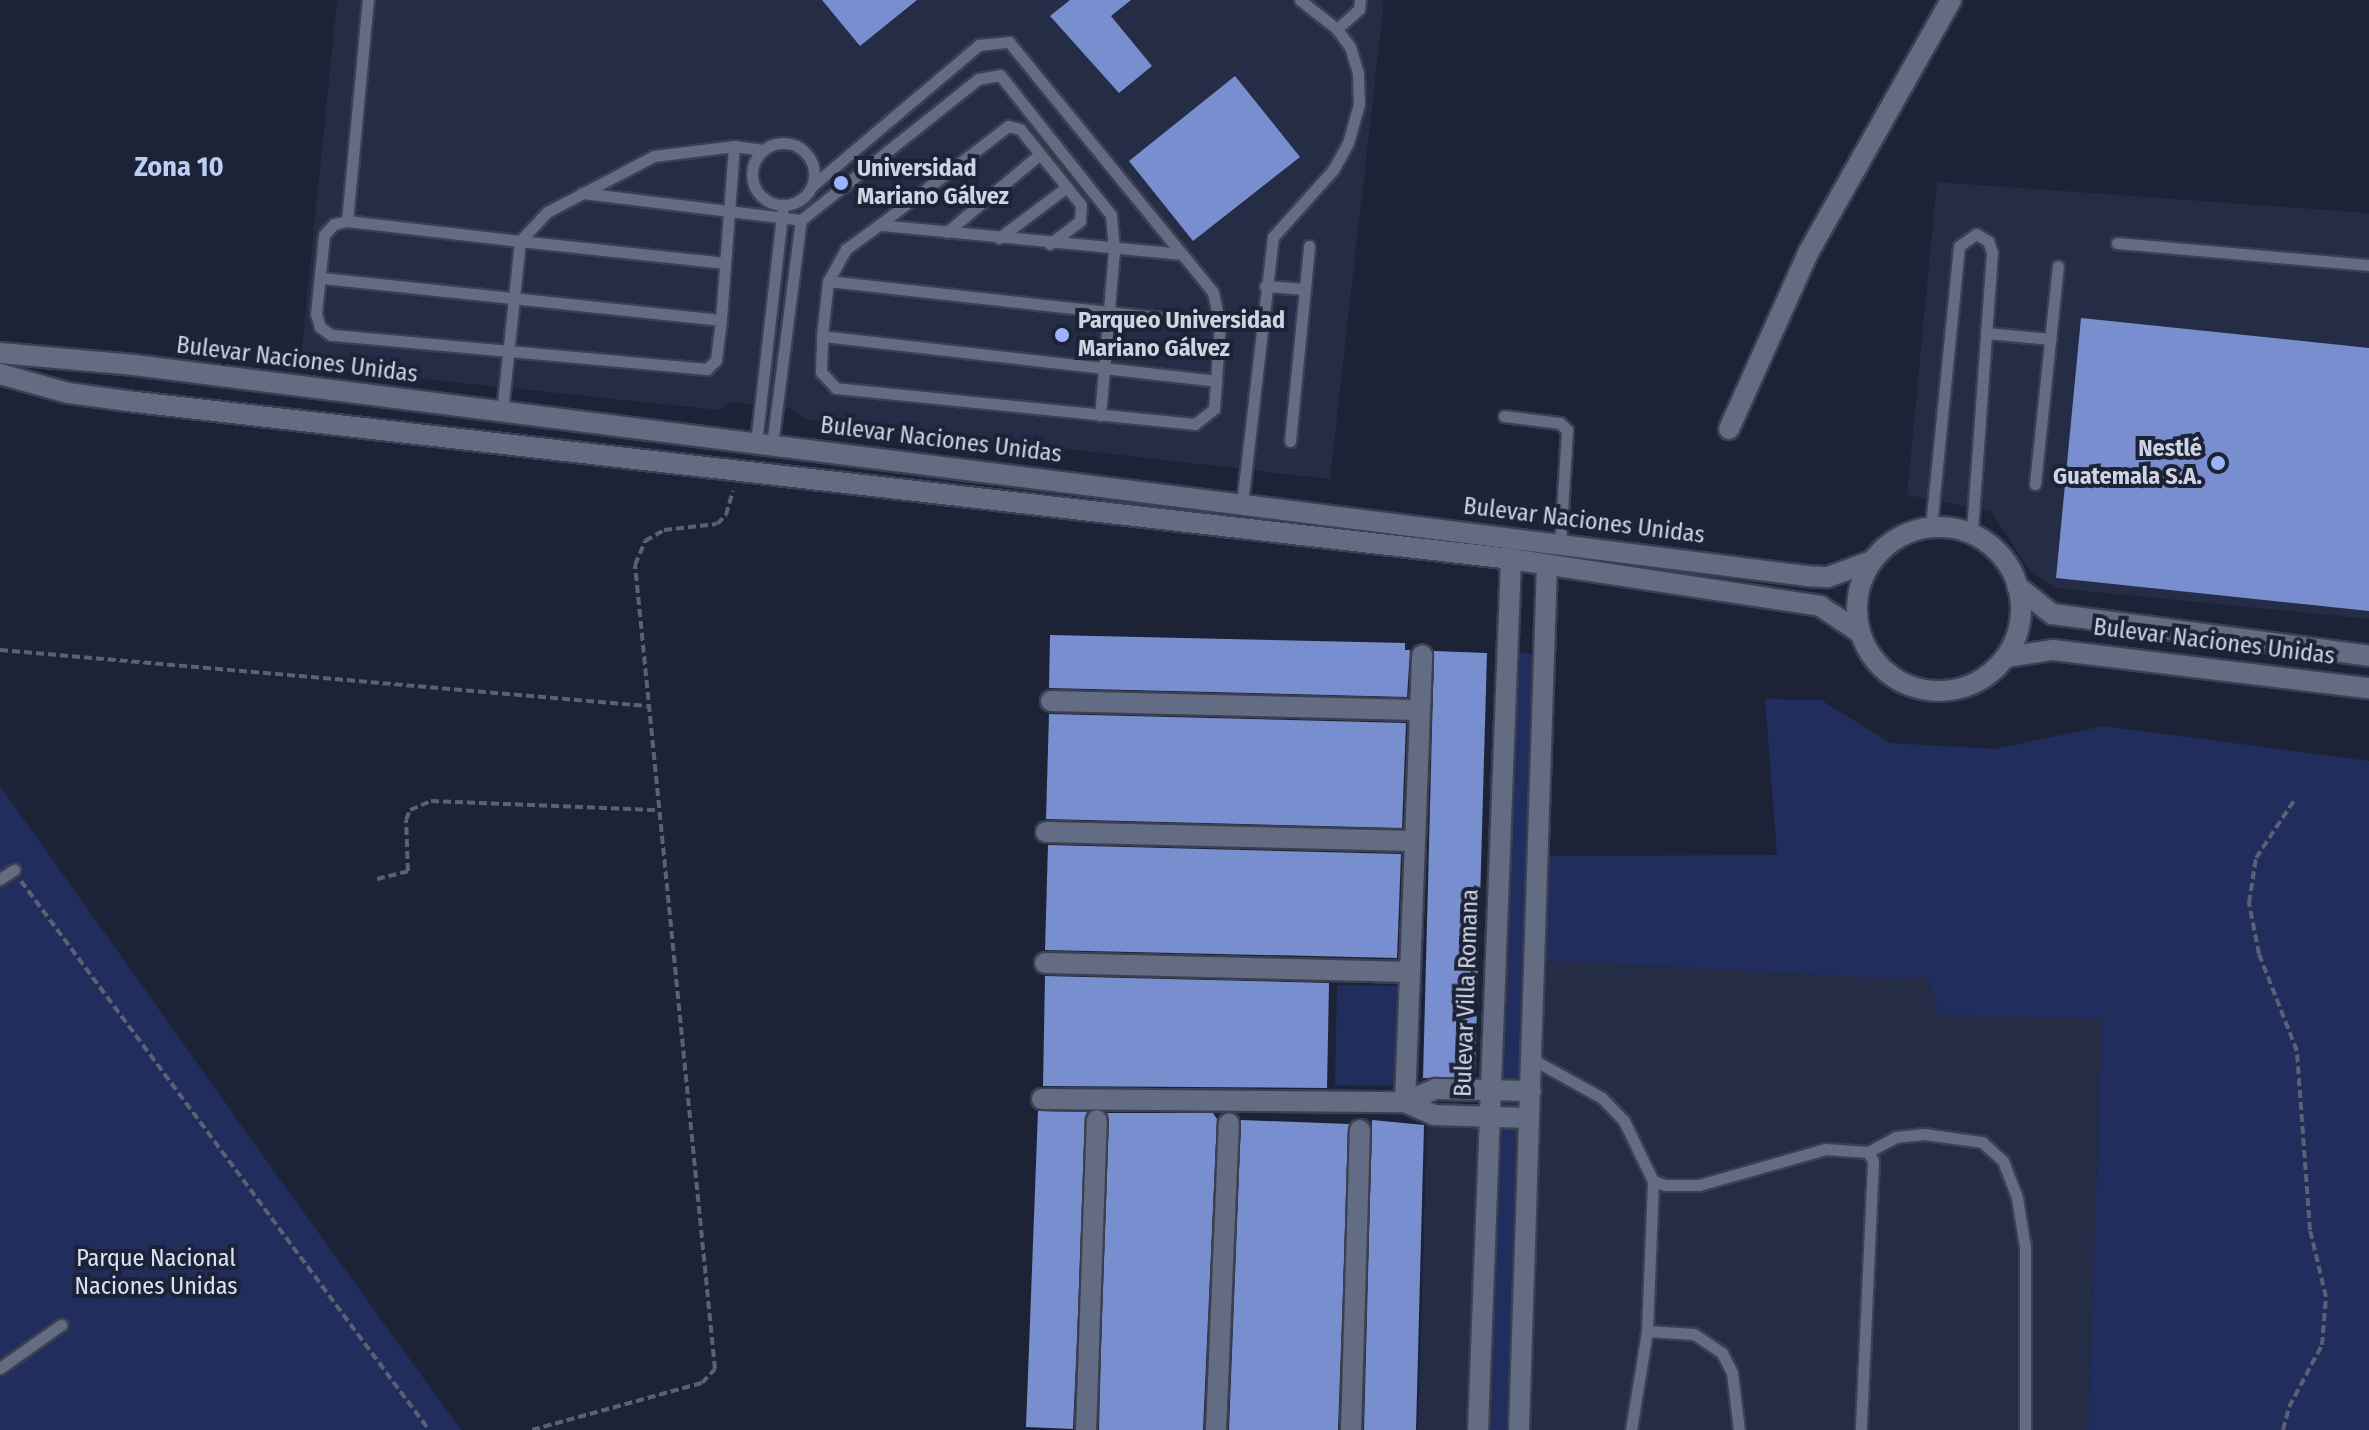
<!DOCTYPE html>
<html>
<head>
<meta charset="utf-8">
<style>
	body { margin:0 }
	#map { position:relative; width:2369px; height:1430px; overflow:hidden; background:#1d2337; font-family:"Fira Sans Condensed",sans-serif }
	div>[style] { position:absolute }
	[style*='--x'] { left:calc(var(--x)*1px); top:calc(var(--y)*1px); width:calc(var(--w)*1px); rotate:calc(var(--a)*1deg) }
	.built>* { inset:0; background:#242c46 }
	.green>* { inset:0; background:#212d5c }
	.building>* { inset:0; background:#798ece }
	.path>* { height:4px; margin-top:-2px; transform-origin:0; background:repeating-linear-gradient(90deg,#5b6173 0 8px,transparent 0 12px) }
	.roads { filter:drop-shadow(2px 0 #3b4051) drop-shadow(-2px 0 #3b4051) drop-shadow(0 2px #3b4051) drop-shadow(0 -2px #3b4051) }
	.lane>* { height:11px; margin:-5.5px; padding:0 5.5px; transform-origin:5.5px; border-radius:5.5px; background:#636c83 }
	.lane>.ring { margin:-5.5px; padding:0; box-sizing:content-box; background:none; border:11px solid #636c83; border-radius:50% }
	.street>* { height:20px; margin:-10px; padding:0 10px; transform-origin:10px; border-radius:10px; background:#636c83 }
	.secondary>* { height:20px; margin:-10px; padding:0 10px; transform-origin:10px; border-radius:10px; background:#636c83 }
	.secondary>.ring { margin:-10px; padding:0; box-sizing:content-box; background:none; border:20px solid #636c83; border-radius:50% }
	.dots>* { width:22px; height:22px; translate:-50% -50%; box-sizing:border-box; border:4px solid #1d2337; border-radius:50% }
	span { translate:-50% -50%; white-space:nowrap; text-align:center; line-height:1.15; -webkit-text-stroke:8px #1d2337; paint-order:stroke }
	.poi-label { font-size:24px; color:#cfd4e2; font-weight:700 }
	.left { translate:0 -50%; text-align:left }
	.right { translate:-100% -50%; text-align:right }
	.street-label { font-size:24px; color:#cfd4e2 }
	.park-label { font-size:24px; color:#dce2f5 }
	.quarter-label { font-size:28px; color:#beccf6; font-weight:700 }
</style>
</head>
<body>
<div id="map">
	<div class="built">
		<div style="clip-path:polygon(337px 0,1384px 0,1330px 479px,805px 419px,793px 409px,732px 402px,719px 410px,300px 366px)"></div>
		<div style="clip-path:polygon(1937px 182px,2369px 213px,2369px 619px,2056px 588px,2030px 571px,1991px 511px,1907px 495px)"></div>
		<div style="clip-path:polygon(1543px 960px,1900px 979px,1927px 976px,1939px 1015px,2102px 1019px,2088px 1430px,1530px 1430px)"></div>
		<div style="clip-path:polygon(1427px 1120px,1489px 1121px,1478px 1430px,1418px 1430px)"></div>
	</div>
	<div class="green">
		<div style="clip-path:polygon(1507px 651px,1544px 655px,1519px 1430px,1478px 1430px)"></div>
		<div style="clip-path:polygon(1765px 699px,1821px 700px,1890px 743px,1996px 749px,2103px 726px,2369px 761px,2369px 1430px,2088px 1430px,2102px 1019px,1939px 1015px,1927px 976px,1900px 979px,1543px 960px,1545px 856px,1777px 855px)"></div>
		<div style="clip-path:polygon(0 786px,271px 1167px,461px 1430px,0 1430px)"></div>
		<div style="clip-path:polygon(1337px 985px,1397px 986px,1396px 1086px,1335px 1085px)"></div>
	</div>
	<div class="building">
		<div style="clip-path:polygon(822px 0,917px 0,860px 46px)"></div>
		<div style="clip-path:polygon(1070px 0,1131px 0,1111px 16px,1152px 66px,1119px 93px,1050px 16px)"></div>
		<div style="clip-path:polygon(1235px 76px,1300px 157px,1193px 241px,1129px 161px)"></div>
		<div style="clip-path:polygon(2081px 318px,2369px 348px,2369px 611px,2056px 578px)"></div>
		<div style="clip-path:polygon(1050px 635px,1405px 643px,1405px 650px,1410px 650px,1407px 697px,1049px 688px)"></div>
		<div style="clip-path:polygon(1434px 651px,1487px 653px,1475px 1077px,1423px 1078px)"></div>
		<div style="clip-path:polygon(1049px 714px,1406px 723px,1402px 828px,1046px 819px)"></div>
		<div style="clip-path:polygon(1048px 845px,1401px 854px,1397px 958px,1045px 950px)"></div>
		<div style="clip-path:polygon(1045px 976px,1329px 983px,1327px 1088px,1043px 1086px)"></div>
		<div style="clip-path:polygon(1038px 1111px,1087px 1112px,1073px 1429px,1026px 1427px)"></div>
		<div style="clip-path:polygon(1107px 1113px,1213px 1113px,1217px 1119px,1203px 1430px,1099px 1430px)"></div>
		<div style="clip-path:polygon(1241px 1120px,1349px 1124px,1338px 1430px,1229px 1430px)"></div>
		<div style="clip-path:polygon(1372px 1120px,1424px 1125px,1416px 1430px,1364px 1430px)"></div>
	</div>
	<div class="path">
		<div style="--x:0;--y:650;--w:649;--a:4.95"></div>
		<div style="--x:377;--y:879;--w:32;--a:-14"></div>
		<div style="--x:408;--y:871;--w:51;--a:-92.2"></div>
		<div style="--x:406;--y:820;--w:11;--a:-68"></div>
		<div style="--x:410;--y:810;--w:23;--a:-23"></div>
		<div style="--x:431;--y:801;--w:228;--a:2.3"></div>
		<div style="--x:21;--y:881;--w:684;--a:53.38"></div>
		<div style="--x:532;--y:1430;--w:176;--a:-15.5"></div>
		<div style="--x:702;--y:1383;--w:19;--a:-47"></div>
		<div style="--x:715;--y:1369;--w:808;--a:-95.68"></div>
		<div style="--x:635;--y:565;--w:26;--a:-67"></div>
		<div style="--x:645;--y:541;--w:22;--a:-30"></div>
		<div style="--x:664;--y:530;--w:53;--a:-6.5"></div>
		<div style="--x:717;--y:524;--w:13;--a:-45"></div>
		<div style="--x:726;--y:515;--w:25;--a:-74"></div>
		<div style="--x:2283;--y:1430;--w:24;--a:-75"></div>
		<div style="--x:2289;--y:1407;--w:70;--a:-62"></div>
		<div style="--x:2322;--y:1345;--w:48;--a:-85.2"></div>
		<div style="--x:2326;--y:1297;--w:69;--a:-103.4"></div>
		<div style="--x:2310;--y:1230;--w:179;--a:-94.2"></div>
		<div style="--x:2297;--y:1051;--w:104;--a:-111.4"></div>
		<div style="--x:2259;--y:954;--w:52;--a:-101.1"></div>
		<div style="--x:2249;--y:903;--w:46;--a:-81.2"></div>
		<div style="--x:2256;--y:858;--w:71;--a:-56.5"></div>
	</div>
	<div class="roads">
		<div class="lane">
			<div style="--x:1337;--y:29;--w:30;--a:-42"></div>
			<div style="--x:1359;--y:9;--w:9;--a:-84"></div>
			<div class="ring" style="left:752px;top:143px;width:51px;height:51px"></div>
			<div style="--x:734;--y:146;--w:174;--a:94.3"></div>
			<div style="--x:721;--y:320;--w:40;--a:97.1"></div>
			<div style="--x:716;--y:360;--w:13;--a:135"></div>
			<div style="--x:707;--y:369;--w:378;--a:-174.8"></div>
			<div style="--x:331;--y:335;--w:14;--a:-144"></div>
			<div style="--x:320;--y:327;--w:14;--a:-107"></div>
			<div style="--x:316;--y:314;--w:79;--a:-84.2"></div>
			<div style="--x:324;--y:235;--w:15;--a:-48"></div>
			<div style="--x:334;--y:224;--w:13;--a:-13"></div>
			<div style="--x:347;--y:221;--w:174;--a:6.6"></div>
			<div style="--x:520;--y:241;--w:40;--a:-47"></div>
			<div style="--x:547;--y:212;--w:121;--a:-27.6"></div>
			<div style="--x:654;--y:156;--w:81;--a:-7.1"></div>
			<div style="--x:734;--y:146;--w:29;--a:8"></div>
			<div style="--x:812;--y:186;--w:219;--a:-40.2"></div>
			<div style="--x:979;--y:45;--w:30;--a:-6"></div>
			<div style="--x:1009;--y:42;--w:323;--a:50.8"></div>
			<div style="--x:1213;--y:292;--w:33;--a:78"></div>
			<div style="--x:1220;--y:324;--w:85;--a:94"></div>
			<div style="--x:1214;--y:409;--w:24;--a:142"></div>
			<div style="--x:1195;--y:424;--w:361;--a:-174.3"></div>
			<div style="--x:836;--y:388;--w:22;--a:-133"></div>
			<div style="--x:821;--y:372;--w:36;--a:-88"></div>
			<div style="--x:582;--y:193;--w:221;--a:7"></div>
			<div style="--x:801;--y:220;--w:226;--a:-38.5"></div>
			<div style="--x:978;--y:79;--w:22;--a:-10"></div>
			<div style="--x:1000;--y:75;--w:179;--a:51.6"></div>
			<div style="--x:1111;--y:215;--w:35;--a:85"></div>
			<div style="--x:1114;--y:250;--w:166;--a:94.8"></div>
			<div style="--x:347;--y:221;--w:222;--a:-84.6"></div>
			<div style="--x:879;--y:225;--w:163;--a:-37.5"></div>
			<div style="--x:1008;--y:126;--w:12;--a:14"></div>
			<div style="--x:1020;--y:129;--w:97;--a:51.2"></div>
			<div style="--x:1081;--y:205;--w:16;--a:94"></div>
			<div style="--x:1080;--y:221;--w:38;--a:143"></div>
			<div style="--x:947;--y:232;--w:121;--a:-40"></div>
			<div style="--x:999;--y:238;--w:85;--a:-36.9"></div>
			<div style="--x:2117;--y:243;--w:253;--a:5"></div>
			<div style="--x:1182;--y:254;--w:304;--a:-174.5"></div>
			<div style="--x:879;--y:225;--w:41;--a:144"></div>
			<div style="--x:846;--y:249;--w:37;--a:119"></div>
			<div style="--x:828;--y:281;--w:394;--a:6.3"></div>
			<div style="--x:322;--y:278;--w:401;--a:6"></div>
			<div style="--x:828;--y:281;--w:55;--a:96.2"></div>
			<div style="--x:822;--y:336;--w:397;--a:6.5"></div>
			<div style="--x:1265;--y:286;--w:40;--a:4.3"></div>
			<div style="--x:1986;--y:333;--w:65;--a:5.3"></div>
			<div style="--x:502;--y:412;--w:172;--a:-84"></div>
			<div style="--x:520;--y:241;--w:206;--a:6.1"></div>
			<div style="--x:1504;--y:416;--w:56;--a:7.1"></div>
			<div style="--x:1560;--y:423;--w:10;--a:45"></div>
			<div style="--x:1567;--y:430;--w:114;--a:93.5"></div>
			<div style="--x:1290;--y:441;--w:196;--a:-84.4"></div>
			<div style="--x:756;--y:443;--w:240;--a:-83.5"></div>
			<div style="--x:772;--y:445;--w:227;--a:-82.7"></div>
			<div style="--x:2035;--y:484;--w:219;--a:-84"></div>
			<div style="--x:1242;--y:504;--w:269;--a:-83.4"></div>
			<div style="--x:1273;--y:237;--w:90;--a:-48.2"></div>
			<div style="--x:1333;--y:170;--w:31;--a:-61"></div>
			<div style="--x:1348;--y:143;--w:41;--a:-74.2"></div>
			<div style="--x:1359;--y:104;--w:31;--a:-92"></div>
			<div style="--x:1358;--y:73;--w:27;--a:-107"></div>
			<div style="--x:1350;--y:47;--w:22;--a:-126"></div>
			<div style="--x:1337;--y:29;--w:47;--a:-141.9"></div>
			<div style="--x:1931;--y:527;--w:282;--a:-84.3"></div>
			<div style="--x:1959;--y:246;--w:21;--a:-35"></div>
			<div style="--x:1976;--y:234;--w:14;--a:30"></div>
			<div style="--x:1988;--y:241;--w:12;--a:70"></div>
			<div style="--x:1992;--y:252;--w:283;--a:94.1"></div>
			<div style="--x:0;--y:879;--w:17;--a:-33"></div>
			<div style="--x:1532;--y:1059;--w:80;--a:29.1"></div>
			<div style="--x:1602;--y:1098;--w:32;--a:46"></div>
			<div style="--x:1624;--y:1121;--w:67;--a:64.2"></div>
			<div style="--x:1653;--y:1181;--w:13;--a:18"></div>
			<div style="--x:1665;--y:1185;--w:34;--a:0"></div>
			<div style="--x:1699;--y:1185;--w:131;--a:-15.9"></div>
			<div style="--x:1825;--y:1149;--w:43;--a:4"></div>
			<div style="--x:1868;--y:1152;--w:10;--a:61"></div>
			<div style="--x:1873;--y:1161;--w:269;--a:92.6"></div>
			<div style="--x:1868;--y:1152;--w:32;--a:-28"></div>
			<div style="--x:1896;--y:1137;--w:28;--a:-6"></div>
			<div style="--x:1924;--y:1134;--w:59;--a:7.9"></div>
			<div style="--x:1982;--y:1142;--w:28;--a:42"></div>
			<div style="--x:2003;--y:1161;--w:40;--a:69"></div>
			<div style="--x:2017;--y:1198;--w:50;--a:80.7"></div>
			<div style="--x:2025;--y:1247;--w:183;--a:90"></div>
			<div style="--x:1647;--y:1331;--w:47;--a:3.7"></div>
			<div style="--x:1694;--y:1334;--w:34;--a:34"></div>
			<div style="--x:1722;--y:1353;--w:22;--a:63"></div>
			<div style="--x:1732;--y:1373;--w:57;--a:83"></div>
			<div style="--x:0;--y:1368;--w:75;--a:-35.2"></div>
			<div style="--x:1631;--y:1430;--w:100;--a:-80.8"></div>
			<div style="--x:1647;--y:1331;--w:150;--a:-87.7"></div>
		</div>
		<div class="street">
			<div style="--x:1729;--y:429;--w:193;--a:-65.8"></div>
			<div style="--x:1808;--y:253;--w:291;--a:-60.5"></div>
			<div style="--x:1051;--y:701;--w:366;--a:1.4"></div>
			<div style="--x:1046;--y:832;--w:367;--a:1.4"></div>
			<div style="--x:1045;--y:963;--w:365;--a:1.4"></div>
			<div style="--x:1042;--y:1099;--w:363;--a:0.5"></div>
			<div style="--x:1405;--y:1102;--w:32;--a:24"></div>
			<div style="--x:1434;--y:1115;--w:95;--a:1.8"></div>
			<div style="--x:1405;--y:1102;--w:447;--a:-87.8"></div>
			<div style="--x:1405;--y:1102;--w:34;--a:-23"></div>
			<div style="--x:1436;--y:1089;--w:95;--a:1.2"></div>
			<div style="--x:1086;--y:1430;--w:310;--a:-88"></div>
			<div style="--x:1216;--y:1430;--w:307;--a:-87.6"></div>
			<div style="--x:1351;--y:1430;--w:300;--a:-88.3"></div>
			<div style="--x:1478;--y:1430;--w:872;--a:-87.83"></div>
			<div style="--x:1519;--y:1430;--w:865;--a:-88.15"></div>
		</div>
		<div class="secondary">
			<div style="--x:0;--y:353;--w:135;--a:5.1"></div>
			<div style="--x:134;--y:365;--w:1685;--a:7.19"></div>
			<div style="--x:1806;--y:576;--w:22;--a:3"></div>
			<div style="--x:1828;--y:577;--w:47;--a:-20"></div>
			<div style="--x:0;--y:374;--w:71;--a:15.6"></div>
			<div style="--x:68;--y:393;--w:60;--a:7.7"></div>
			<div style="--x:127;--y:401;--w:1393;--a:6.51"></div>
			<div style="--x:1511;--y:559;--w:313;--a:8.6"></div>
			<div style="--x:1820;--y:606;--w:47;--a:33.7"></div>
			<div class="ring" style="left:1857px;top:527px;width:144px;height:144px"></div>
			<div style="--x:2017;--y:586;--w:45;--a:38.7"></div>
			<div style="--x:2052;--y:614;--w:320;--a:7.5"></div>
			<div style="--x:2006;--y:657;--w:48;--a:-8.5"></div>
			<div style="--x:2053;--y:650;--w:318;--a:6.9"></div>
		</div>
	</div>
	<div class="dots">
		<div style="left:841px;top:183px;background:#9db4fd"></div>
		<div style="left:1062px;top:335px;background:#9db4fd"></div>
		<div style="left:2218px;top:463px;background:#9db4fd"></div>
	</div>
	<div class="poi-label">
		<span class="left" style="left:857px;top:183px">Universidad<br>Mariano Gálvez</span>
		<span class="left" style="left:1078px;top:335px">Parqueo Universidad<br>Mariano Gálvez</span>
		<span class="right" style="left:2202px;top:463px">Nestlé<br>Guatemala S.A.</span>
	</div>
	<div class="street-label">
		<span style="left:297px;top:360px;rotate:7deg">Bulevar Naciones Unidas</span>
		<span style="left:941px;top:440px;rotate:7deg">Bulevar Naciones Unidas</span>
		<span style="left:1584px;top:521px;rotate:7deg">Bulevar Naciones Unidas</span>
		<span style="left:2214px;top:642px;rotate:7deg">Bulevar Naciones Unidas</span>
		<span style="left:1467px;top:993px;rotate:-88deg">Bulevar Villa Romana</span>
	</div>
	<div class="park-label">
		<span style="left:156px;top:1273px">Parque Nacional<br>Naciones Unidas</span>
	</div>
	<div class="quarter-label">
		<span style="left:179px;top:167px">Zona 10</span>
	</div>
</div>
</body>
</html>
